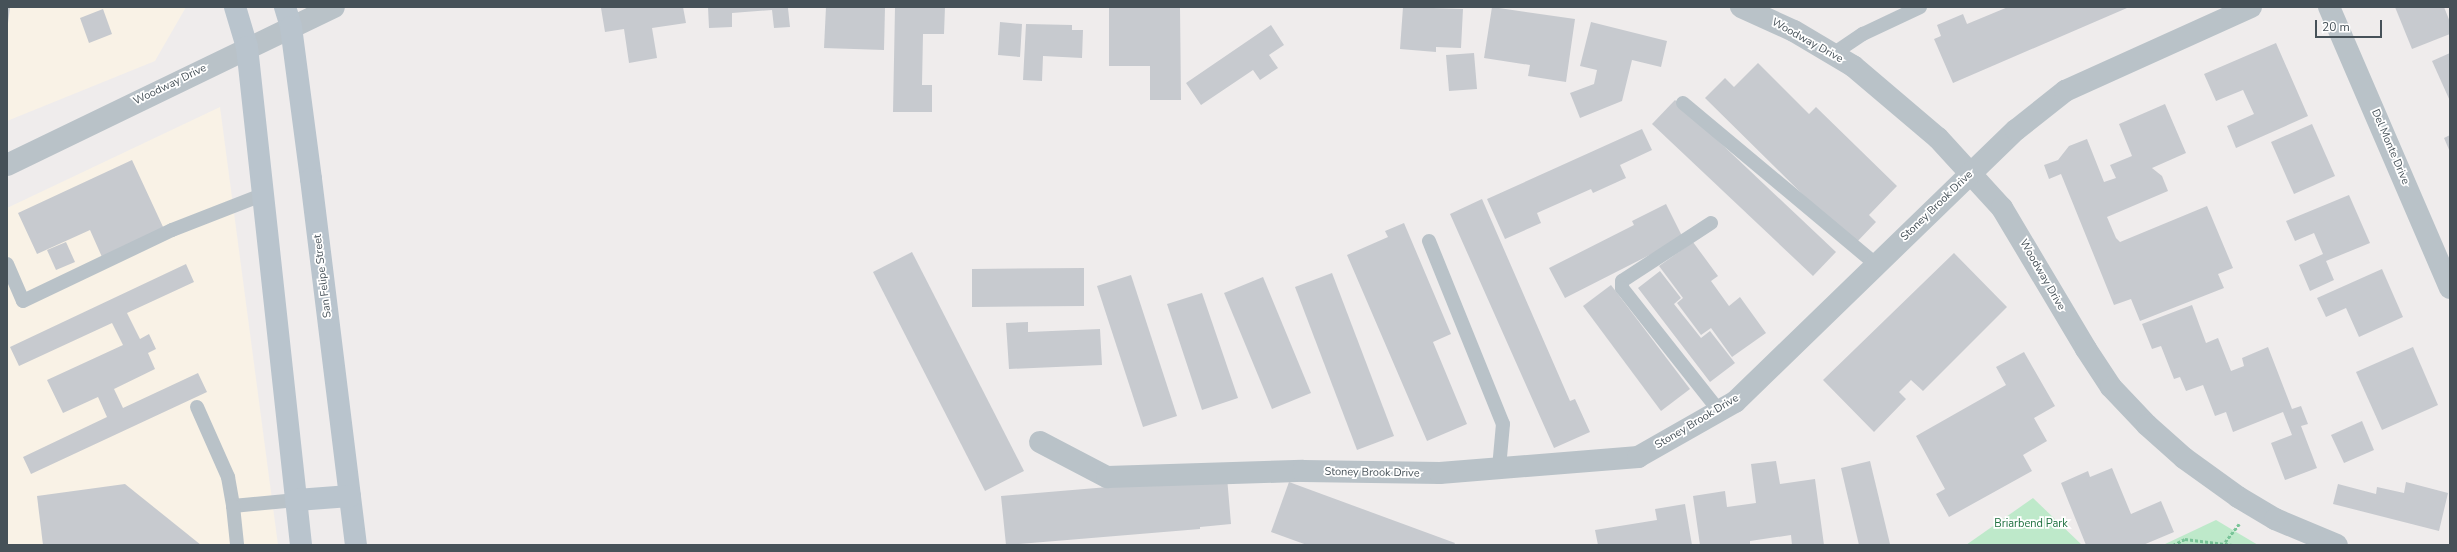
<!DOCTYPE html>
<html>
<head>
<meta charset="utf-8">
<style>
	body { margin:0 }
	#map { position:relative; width:2457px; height:552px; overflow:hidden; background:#efecec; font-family:"Nunito Sans",sans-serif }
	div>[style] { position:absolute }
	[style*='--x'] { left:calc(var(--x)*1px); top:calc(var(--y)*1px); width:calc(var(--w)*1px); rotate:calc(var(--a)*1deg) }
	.commercial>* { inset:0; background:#f9f2e6 }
	.green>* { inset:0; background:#bee9ca }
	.building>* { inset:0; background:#c7cacf }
	.path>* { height:2.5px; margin-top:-1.25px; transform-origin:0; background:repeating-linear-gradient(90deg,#79c498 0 3px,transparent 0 5px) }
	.service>* { height:14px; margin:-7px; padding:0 7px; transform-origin:7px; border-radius:7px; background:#b9c2c8 }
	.minor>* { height:22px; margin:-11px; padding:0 11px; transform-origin:11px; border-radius:11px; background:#b9c2c8 }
	.tertiary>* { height:22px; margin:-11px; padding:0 11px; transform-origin:11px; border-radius:11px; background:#b9c2c8 }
	.secondary>* { height:22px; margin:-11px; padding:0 11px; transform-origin:11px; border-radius:11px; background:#b9c4cd }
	span { translate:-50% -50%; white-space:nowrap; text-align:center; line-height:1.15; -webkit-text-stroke:3.5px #fff; paint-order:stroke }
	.street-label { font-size:11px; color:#465158 }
	.park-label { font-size:11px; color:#1f7140 }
	.frame { position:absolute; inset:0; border:8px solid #465158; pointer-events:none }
	.scale { position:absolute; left:2315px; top:20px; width:67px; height:18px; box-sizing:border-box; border:2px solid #465158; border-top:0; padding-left:5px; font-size:12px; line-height:14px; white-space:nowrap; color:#465158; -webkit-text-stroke:3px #fff; paint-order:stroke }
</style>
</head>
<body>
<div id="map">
	<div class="commercial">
		<div style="clip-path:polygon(7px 7px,186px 7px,155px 61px,7px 121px)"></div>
		<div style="clip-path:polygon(220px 107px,278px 545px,7px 545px,7px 208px)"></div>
	</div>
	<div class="green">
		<div style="clip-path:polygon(2033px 498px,2082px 545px,1966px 545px)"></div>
		<div style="clip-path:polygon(2216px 520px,2258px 545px,2163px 545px)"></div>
	</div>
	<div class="building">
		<div style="clip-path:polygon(7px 7px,10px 7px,8px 23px,7px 23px)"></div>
		<div style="clip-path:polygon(683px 7px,686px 23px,652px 28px,657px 58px,629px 63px,624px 29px,605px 32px,601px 8px)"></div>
		<div style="clip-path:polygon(708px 7px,788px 8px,790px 27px,774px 28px,772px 10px,732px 13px,732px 27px,709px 28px)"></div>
		<div style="clip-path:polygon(826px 7px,885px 7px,884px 50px,824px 48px)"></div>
		<div style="clip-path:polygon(895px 7px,945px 7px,944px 34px,923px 34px,922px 85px,932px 85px,932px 112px,893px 112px)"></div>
		<div style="clip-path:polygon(1109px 7px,1180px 7px,1181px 100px,1150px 100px,1150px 66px,1109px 66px)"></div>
		<div style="clip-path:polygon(1403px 7px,1463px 9px,1461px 48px,1436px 47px,1436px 52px,1400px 49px)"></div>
		<div style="clip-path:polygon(1492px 7px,1575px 19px,1566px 82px,1528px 76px,1530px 65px,1484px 58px)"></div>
		<div style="clip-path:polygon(2008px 7px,2127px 7px,2127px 8px,1953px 83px,1934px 39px,1941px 36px,1937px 25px,1963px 14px,1967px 24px)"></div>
		<div style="clip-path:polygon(2395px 7px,2444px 7px,2450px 22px,2450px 34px,2412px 49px)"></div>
		<div style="clip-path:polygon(103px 9px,112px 34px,89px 43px,80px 18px)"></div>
		<div style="clip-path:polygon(1000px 22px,1022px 24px,1020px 57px,998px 55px)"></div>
		<div style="clip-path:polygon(1591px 22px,1667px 41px,1661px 67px,1632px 60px,1622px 101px,1580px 118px,1570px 93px,1594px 84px,1597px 70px,1580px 66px)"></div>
		<div style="clip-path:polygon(1026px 24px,1072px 25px,1072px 30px,1083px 30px,1082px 58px,1043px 56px,1042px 81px,1023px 80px)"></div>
		<div style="clip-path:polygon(1271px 25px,1284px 45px,1269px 55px,1278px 68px,1260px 80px,1253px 70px,1201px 105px,1186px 83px)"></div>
		<div style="clip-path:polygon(2276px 43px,2308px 116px,2236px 148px,2227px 126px,2254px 114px,2243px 90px,2216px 101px,2204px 74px)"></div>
		<div style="clip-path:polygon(1474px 53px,1477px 89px,1449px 91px,1446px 55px)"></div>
		<div style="clip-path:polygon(2450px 53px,2450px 101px,2432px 61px)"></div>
		<div style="clip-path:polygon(1758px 63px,1809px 114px,1816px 107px,1897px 186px,1869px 215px,1876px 222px,1854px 245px,1705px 98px,1725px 78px,1734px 87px)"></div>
		<div style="clip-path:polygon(1675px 100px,1836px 252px,1813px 276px,1652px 124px)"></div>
		<div style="clip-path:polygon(2165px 104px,2186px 153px,2152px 168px,2162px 176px,2168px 191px,2107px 217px,2116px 238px,2120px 242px,2207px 206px,2233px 268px,2218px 274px,2224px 288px,2140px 321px,2131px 299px,2114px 305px,2061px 174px,2049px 179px,2044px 165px,2058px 160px,2069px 146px,2087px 139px,2104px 182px,2116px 178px,2110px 165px,2132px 156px,2119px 124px)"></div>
		<div style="clip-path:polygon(2312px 124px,2335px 176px,2294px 194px,2271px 142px)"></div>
		<div style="clip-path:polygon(1642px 129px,1652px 150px,1620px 165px,1626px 178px,1593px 193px,1591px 189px,1537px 213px,1541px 223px,1505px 239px,1487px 199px)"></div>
		<div style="clip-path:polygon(2450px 135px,2450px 152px,2444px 138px)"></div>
		<div style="clip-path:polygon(132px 160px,164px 229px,102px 257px,90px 230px,37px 254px,18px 213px)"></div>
		<div style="clip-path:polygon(2349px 195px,2370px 243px,2326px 261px,2334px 280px,2310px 291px,2299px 265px,2323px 254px,2314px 233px,2295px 241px,2286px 221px)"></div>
		<div style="clip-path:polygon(1482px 199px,1570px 401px,1575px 399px,1590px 432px,1554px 448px,1450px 214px)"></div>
		<div style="clip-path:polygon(1666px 204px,1683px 238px,1565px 298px,1549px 268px,1634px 225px,1632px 221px)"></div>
		<div style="clip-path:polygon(1404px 223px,1451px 334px,1433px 342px,1467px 424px,1427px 441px,1347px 255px,1388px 237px,1385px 231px)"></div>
		<div style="clip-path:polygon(66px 242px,75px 262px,56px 270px,47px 250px)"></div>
		<div style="clip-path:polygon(1693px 242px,1718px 276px,1711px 281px,1729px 306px,1740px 297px,1766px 333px,1732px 357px,1711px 328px,1701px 335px,1677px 303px,1683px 298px,1659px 266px)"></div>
		<div style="clip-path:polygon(912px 252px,1024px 471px,985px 491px,873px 272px)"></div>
		<div style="clip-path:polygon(1954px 253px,2007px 307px,1923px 391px,1911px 380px,1899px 392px,1906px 399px,1874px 432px,1823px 380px)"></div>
		<div style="clip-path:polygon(186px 264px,194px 282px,127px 313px,140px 339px,149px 334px,156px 349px,148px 353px,155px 369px,114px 389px,123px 408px,198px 373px,207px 392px,31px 474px,23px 457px,107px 417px,98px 397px,63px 413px,47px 380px,123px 345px,112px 323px,19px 366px,10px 347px)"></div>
		<div style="clip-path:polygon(1084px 268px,1084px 306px,972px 307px,972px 269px)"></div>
		<div style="clip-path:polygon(2382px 269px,2403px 317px,2359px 337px,2346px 308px,2326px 317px,2317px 298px)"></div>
		<div style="clip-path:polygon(1660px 271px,1681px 298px,1674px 304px,1701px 338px,1710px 331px,1735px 363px,1710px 382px,1638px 288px)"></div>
		<div style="clip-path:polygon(1332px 273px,1394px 436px,1357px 450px,1295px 287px)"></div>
		<div style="clip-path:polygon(1131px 275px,1177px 416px,1143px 427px,1097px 286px)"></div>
		<div style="clip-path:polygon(1263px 277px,1311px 393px,1272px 409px,1224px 293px)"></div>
		<div style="clip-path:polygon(1611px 285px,1690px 389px,1661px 411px,1583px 306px)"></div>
		<div style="clip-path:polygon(1202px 293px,1238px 398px,1202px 410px,1167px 304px)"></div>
		<div style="clip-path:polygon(2192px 305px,2206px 343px,2218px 338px,2231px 371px,2244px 366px,2242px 358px,2268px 347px,2292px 409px,2301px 406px,2308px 424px,2301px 426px,2317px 468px,2285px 480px,2271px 443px,2292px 435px,2283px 412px,2233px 432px,2226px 412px,2215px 416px,2203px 385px,2186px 391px,2180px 377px,2174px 379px,2161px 346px,2152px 349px,2142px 324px)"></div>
		<div style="clip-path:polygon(1028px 322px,1028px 332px,1100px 329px,1102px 365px,1009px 369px,1006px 323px)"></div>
		<div style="clip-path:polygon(2413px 347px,2438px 405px,2382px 430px,2356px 372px)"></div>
		<div style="clip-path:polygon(2024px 352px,2055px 406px,2034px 418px,2047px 441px,2023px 455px,2032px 471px,1949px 517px,1936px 494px,1945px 489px,1916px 436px,2006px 385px,1996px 367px)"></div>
		<div style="clip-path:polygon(2362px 421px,2374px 450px,2344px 463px,2331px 435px)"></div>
		<div style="clip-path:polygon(1776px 461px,1780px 484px,1815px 479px,1824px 545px,1792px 545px,1791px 535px,1750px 541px,1750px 545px,1700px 545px,1693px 496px,1725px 491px,1727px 507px,1756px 503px,1751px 464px)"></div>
		<div style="clip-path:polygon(1870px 461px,1890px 544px,1885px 545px,1859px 545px,1841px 468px)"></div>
		<div style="clip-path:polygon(2112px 468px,2131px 514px,2161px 501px,2174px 532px,2143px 545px,2086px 545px,2061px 483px,2088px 471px,2090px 477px)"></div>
		<div style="clip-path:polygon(1227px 477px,1231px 524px,1200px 527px,1200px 529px,1006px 545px,1001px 496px)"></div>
		<div style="clip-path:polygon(1289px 482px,1455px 543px,1454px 545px,1307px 545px,1271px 532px)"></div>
		<div style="clip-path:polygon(2406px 482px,2448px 493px,2439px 531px,2333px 504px,2338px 484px,2376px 494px,2377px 487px,2404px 493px)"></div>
		<div style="clip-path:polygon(125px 484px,201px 545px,43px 545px,37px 496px)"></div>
		<div style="clip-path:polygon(1685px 504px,1692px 545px,1598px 545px,1595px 530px,1657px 520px,1655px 509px)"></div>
	</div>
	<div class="path">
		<div style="--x:2225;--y:542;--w:23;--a:-52"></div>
		<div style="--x:2173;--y:545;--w:13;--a:-27"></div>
		<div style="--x:2185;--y:539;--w:48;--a:7.1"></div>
	</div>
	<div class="service">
		<div style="--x:1833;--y:54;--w:36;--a:-34"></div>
		<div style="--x:1863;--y:34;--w:63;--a:-25.3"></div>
		<div style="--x:1683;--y:103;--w:253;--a:39.9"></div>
		<div style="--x:1711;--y:223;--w:106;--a:146.9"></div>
		<div style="--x:1622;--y:281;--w:7;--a:90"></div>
		<div style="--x:1622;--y:288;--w:157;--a:51.7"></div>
		<div style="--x:1429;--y:241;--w:197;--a:68"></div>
		<div style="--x:1503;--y:424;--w:44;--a:95.2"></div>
		<div style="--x:7;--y:264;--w:40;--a:66.6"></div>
		<div style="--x:23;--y:301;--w:165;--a:-25.5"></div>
		<div style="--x:172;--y:230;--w:97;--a:-21.3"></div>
		<div style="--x:197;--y:407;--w:77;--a:66.1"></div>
		<div style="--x:228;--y:477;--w:29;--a:80"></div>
		<div style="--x:233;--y:506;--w:64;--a:-5.4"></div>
		<div style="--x:233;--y:506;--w:39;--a:84"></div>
	</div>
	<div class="minor">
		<div style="--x:1741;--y:7;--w:58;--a:24.4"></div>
		<div style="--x:1794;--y:31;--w:69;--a:30.7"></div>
		<div style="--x:1853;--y:66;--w:111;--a:40.3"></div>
		<div style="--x:1938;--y:138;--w:95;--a:47.6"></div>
		<div style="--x:2002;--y:208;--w:164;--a:59.2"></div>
		<div style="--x:2086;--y:349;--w:45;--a:56.7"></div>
		<div style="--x:2111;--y:387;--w:52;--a:46.5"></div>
		<div style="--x:2147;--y:425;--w:50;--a:41.7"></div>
		<div style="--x:2184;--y:458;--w:67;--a:35.8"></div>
		<div style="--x:2238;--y:497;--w:43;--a:30.7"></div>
		<div style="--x:2275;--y:519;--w:67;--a:22.8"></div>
		<div style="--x:2329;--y:7;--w:306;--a:66.7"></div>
		<div style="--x:7;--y:165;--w:363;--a:-25.8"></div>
		<div style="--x:1040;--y:442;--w:76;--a:27.6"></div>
		<div style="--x:1107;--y:477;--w:196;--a:-1.8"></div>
		<div style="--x:1303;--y:471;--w:137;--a:0.8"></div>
		<div style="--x:1440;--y:473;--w:199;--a:-4.6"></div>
		<div style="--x:1638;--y:457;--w:112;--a:-29.6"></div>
		<div style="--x:1735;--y:402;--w:391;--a:-44.1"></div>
		<div style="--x:2016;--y:130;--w:63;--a:-38.5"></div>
	</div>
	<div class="tertiary">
		<div style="--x:2065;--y:91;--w:204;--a:-24.3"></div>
	</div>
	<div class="secondary">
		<div style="--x:235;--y:7;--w:42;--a:73.3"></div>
		<div style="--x:247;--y:47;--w:501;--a:83.81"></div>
		<div style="--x:285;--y:7;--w:21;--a:73"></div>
		<div style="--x:291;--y:27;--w:153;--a:82.5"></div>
		<div style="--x:311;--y:179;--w:369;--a:83"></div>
		<div style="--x:297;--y:500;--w:53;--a:-4.3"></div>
	</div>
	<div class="street-label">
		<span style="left:1807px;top:41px;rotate:29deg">Woodway Drive</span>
		<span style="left:170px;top:85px;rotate:-26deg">Woodway Drive</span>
		<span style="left:2390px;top:147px;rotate:67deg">Del Monte Drive</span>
		<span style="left:1937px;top:206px;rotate:-44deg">Stoney Brook Drive</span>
		<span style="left:2042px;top:275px;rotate:60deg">Woodway Drive</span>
		<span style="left:323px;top:276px;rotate:-97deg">San Felipe Street</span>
		<span style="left:1697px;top:422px;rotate:-31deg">Stoney Brook Drive</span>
		<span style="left:1372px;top:473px;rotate:1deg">Stoney Brook Drive</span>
	</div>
	<div class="park-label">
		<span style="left:2031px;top:524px">Briarbend Park</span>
	</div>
	<div class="frame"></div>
	<div class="scale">20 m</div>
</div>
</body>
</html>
